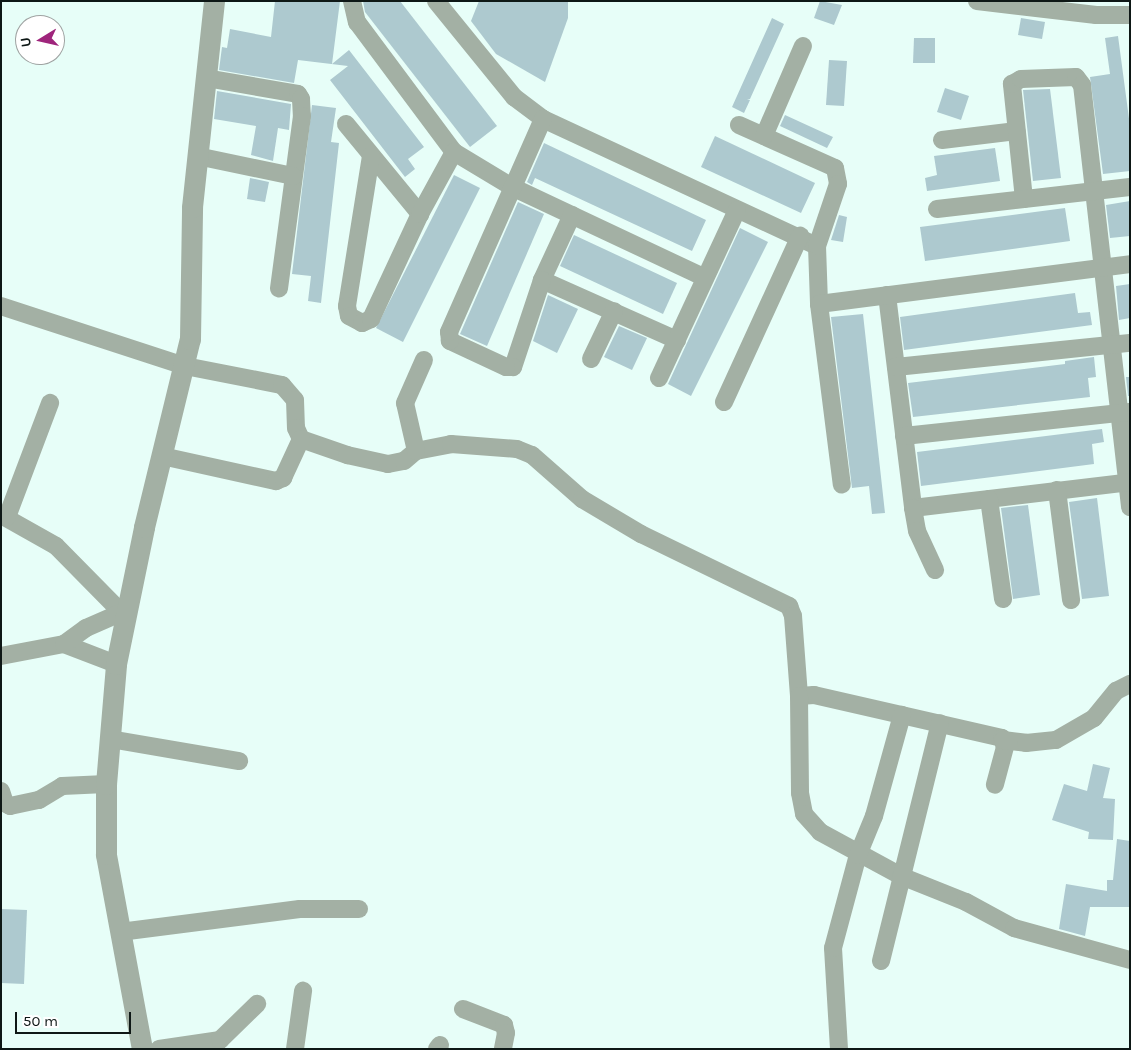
<!DOCTYPE html>
<html>
<head>
<meta charset="utf-8">
<style>
	body { margin:0 }
	#map { position:relative; width:1131px; height:1050px; overflow:hidden; background:#e7fef8; font-family:Karla,sans-serif }
	div>[style] { position:absolute }
	[style*='--x'] { left:calc(var(--x)*1px); top:calc(var(--y)*1px); width:calc(var(--w)*1px); rotate:calc(var(--a)*1deg) }
	.building>* { inset:0; background:#adc9cf }
	.minor>* { height:18px; margin:-9px; padding:0 9px; transform-origin:9px; border-radius:9px; background:#a3b0a4 }
	.tertiary>* { height:21px; margin:-10.5px; padding:0 10.5px; transform-origin:10.5px; border-radius:10.5px; background:#a3b0a4 }
	span { translate:-50% -50%; white-space:nowrap; text-align:center; line-height:1.15; -webkit-text-stroke:4.5px #fff; paint-order:stroke }
	.frame { position:absolute; inset:0; border:2px solid #0e1816; pointer-events:none }
	.north { position:absolute; left:15px; top:15px; width:50px; height:50px; box-sizing:border-box; background:#fff; border:1px solid #9fa3a2; border-radius:50%; rotate:261deg; font-size:14px; font-weight:700; line-height:20px; text-align:center; color:#0e1816 }
	.north::after { content:''; display:block; margin:auto; width:18px; height:22px; background:#9f257c; clip-path:polygon(50% 0,100% 100%,50% 72%,0 100%) }
	.scale { position:absolute; left:15px; top:1012px; width:116px; height:22px; box-sizing:border-box; border:2px solid #0e1816; border-top:0; padding-left:6px; font-size:15px; line-height:18px; white-space:nowrap; color:#0e1816; -webkit-text-stroke:4px #fff; paint-order:stroke }
</style>
</head>
<body>
<div id="map">
	<div class="building">
		<div style="clip-path:polygon(275px 1px,340px 1px,332px 64px,349px 50px,424px 147px,408px 159px,415px 169px,405px 177px,330px 80px,348px 66px,298px 60px,294px 83px,219px 70px,222px 47px,227px 48px,230px 29px,271px 37px)"></div>
		<div style="clip-path:polygon(363px 1px,400px 1px,497px 126px,470px 147px,365px 12px)"></div>
		<div style="clip-path:polygon(479px 1px,568px 1px,568px 18px,545px 82px,496px 54px,471px 21px)"></div>
		<div style="clip-path:polygon(820px 1px,842px 5px,834px 25px,814px 18px)"></div>
		<div style="clip-path:polygon(772px 18px,784px 24px,750px 99px,747px 99px,750px 100px,744px 113px,732px 107px)"></div>
		<div style="clip-path:polygon(1021px 18px,1045px 22px,1042px 39px,1018px 35px)"></div>
		<div style="clip-path:polygon(1118px 36px,1130px 126px,1130px 171px,1103px 174px,1090px 77px,1110px 74px,1105px 38px)"></div>
		<div style="clip-path:polygon(914px 38px,935px 38px,935px 63px,913px 63px)"></div>
		<div style="clip-path:polygon(829px 60px,847px 61px,844px 106px,826px 105px)"></div>
		<div style="clip-path:polygon(945px 88px,969px 96px,961px 120px,937px 112px)"></div>
		<div style="clip-path:polygon(1050px 89px,1061px 178px,1033px 181px,1023px 90px)"></div>
		<div style="clip-path:polygon(217px 91px,291px 104px,289px 130px,278px 128px,273px 161px,251px 155px,256px 126px,214px 119px)"></div>
		<div style="clip-path:polygon(312px 105px,336px 108px,331px 142px,339px 143px,321px 303px,308px 301px,311px 276px,292px 274px)"></div>
		<div style="clip-path:polygon(785px 115px,833px 137px,827px 148px,780px 126px)"></div>
		<div style="clip-path:polygon(715px 136px,815px 183px,801px 213px,701px 167px)"></div>
		<div style="clip-path:polygon(544px 143px,706px 220px,692px 251px,535px 178px,532px 185px,527px 182px)"></div>
		<div style="clip-path:polygon(995px 148px,1000px 181px,927px 191px,925px 178px,937px 175px,934px 156px)"></div>
		<div style="clip-path:polygon(454px 175px,480px 188px,403px 342px,376px 328px)"></div>
		<div style="clip-path:polygon(250px 178px,269px 182px,265px 202px,247px 199px)"></div>
		<div style="clip-path:polygon(1130px 201px,1130px 236px,1110px 238px,1106px 205px)"></div>
		<div style="clip-path:polygon(518px 202px,544px 214px,487px 346px,460px 334px)"></div>
		<div style="clip-path:polygon(1065px 208px,1070px 241px,925px 261px,920px 227px)"></div>
		<div style="clip-path:polygon(839px 215px,847px 217px,843px 242px,831px 240px)"></div>
		<div style="clip-path:polygon(740px 228px,768px 242px,691px 396px,668px 384px)"></div>
		<div style="clip-path:polygon(574px 235px,677px 283px,663px 314px,560px 266px)"></div>
		<div style="clip-path:polygon(1130px 284px,1130px 318px,1119px 320px,1116px 286px)"></div>
		<div style="clip-path:polygon(1075px 293px,1078px 313px,1090px 312px,1092px 325px,904px 350px,900px 317px)"></div>
		<div style="clip-path:polygon(548px 295px,578px 309px,557px 353px,533px 341px)"></div>
		<div style="clip-path:polygon(863px 314px,885px 513px,872px 514px,869px 486px,852px 488px,831px 317px)"></div>
		<div style="clip-path:polygon(619px 326px,647px 338px,632px 370px,604px 357px)"></div>
		<div style="clip-path:polygon(1094px 357px,1096px 377px,1088px 378px,1090px 397px,913px 417px,908px 383px,1065px 364px,1065px 361px)"></div>
		<div style="clip-path:polygon(1126px 377px,1130px 377px,1130px 396px,1128px 396px)"></div>
		<div style="clip-path:polygon(1102px 429px,1104px 442px,1092px 444px,1094px 464px,921px 486px,917px 452px)"></div>
		<div style="clip-path:polygon(1097px 498px,1109px 596px,1082px 599px,1069px 502px)"></div>
		<div style="clip-path:polygon(1028px 505px,1040px 595px,1013px 599px,1001px 508px)"></div>
		<div style="clip-path:polygon(1093px 764px,1110px 768px,1103px 798px,1115px 799px,1113px 840px,1088px 839px,1089px 832px,1052px 820px,1064px 784px,1087px 791px)"></div>
		<div style="clip-path:polygon(1117px 839px,1130px 841px,1130px 907px,1090px 907px,1085px 936px,1059px 929px,1066px 884px,1107px 891px,1107px 880px,1113px 880px)"></div>
		<div style="clip-path:polygon(1px 909px,27px 910px,24px 984px,1px 983px)"></div>
	</div>
	<div class="minor">
		<div style="--x:352;--y:1;--w:22;--a:77"></div>
		<div style="--x:357;--y:22;--w:162;--a:53.3"></div>
		<div style="--x:436;--y:1;--w:124;--a:50.9"></div>
		<div style="--x:514;--y:97;--w:36;--a:37"></div>
		<div style="--x:543;--y:119;--w:302;--a:24.9"></div>
		<div style="--x:817;--y:246;--w:58;--a:88"></div>
		<div style="--x:819;--y:304;--w:182;--a:82.8"></div>
		<div style="--x:977;--y:1;--w:120;--a:6.7"></div>
		<div style="--x:1096;--y:15;--w:34;--a:0"></div>
		<div style="--x:206;--y:78;--w:93;--a:9.9"></div>
		<div style="--x:298;--y:94;--w:6;--a:59"></div>
		<div style="--x:301;--y:99;--w:17;--a:87"></div>
		<div style="--x:302;--y:116;--w:174;--a:97.6"></div>
		<div style="--x:346;--y:124;--w:117;--a:50.6"></div>
		<div style="--x:739;--y:125;--w:105;--a:24.1"></div>
		<div style="--x:835;--y:168;--w:16;--a:79"></div>
		<div style="--x:838;--y:184;--w:65;--a:108.7"></div>
		<div style="--x:764;--y:136;--w:98;--a:-66.6"></div>
		<div style="--x:942;--y:140;--w:75;--a:-6.9"></div>
		<div style="--x:197;--y:156;--w:98;--a:11.8"></div>
		<div style="--x:371;--y:156;--w:152;--a:99.1"></div>
		<div style="--x:347;--y:306;--w:10;--a:79"></div>
		<div style="--x:349;--y:316;--w:15;--a:28"></div>
		<div style="--x:362;--y:323;--w:10;--a:-24"></div>
		<div style="--x:371;--y:319;--w:116;--a:-65"></div>
		<div style="--x:420;--y:214;--w:71;--a:-61.3"></div>
		<div style="--x:454;--y:152;--w:68;--a:31.1"></div>
		<div style="--x:512;--y:187;--w:213;--a:25.2"></div>
		<div style="--x:1024;--y:199;--w:116;--a:-96"></div>
		<div style="--x:1012;--y:84;--w:10;--a:-29"></div>
		<div style="--x:1021;--y:79;--w:55;--a:-2.1"></div>
		<div style="--x:1076;--y:77;--w:10;--a:53"></div>
		<div style="--x:1082;--y:85;--w:425;--a:83.5"></div>
		<div style="--x:937;--y:209;--w:194;--a:-6.5"></div>
		<div style="--x:572;--y:215;--w:72;--a:114.8"></div>
		<div style="--x:542;--y:280;--w:148;--a:24"></div>
		<div style="--x:542;--y:280;--w:92;--a:108.4"></div>
		<div style="--x:513;--y:367;--w:7;--a:180"></div>
		<div style="--x:506;--y:367;--w:62;--a:-155.1"></div>
		<div style="--x:450;--y:341;--w:9;--a:-96"></div>
		<div style="--x:449;--y:332;--w:233;--a:-66.2"></div>
		<div style="--x:887;--y:295;--w:215;--a:83"></div>
		<div style="--x:913;--y:508;--w:219;--a:-6.8"></div>
		<div style="--x:819;--y:304;--w:314;--a:-7.3"></div>
		<div style="--x:1;--y:306;--w:194;--a:18.1"></div>
		<div style="--x:185;--y:366;--w:99;--a:11.1"></div>
		<div style="--x:282;--y:385;--w:20;--a:49"></div>
		<div style="--x:295;--y:400;--w:28;--a:88"></div>
		<div style="--x:296;--y:428;--w:12;--a:66"></div>
		<div style="--x:301;--y:439;--w:49;--a:19.2"></div>
		<div style="--x:347;--y:455;--w:42;--a:12.4"></div>
		<div style="--x:388;--y:464;--w:16;--a:-11"></div>
		<div style="--x:404;--y:461;--w:16;--a:-40"></div>
		<div style="--x:416;--y:451;--w:36;--a:-11"></div>
		<div style="--x:451;--y:444;--w:66;--a:4.3"></div>
		<div style="--x:517;--y:449;--w:16;--a:22"></div>
		<div style="--x:532;--y:455;--w:67;--a:41.3"></div>
		<div style="--x:582;--y:499;--w:69;--a:30.7"></div>
		<div style="--x:641;--y:534;--w:165;--a:25.9"></div>
		<div style="--x:789;--y:606;--w:11;--a:68"></div>
		<div style="--x:793;--y:616;--w:80;--a:85.7"></div>
		<div style="--x:799;--y:696;--w:15;--a:-4"></div>
		<div style="--x:814;--y:695;--w:193;--a:12.9"></div>
		<div style="--x:1002;--y:738;--w:9;--a:72"></div>
		<div style="--x:1005;--y:747;--w:39;--a:105"></div>
		<div style="--x:591;--y:359;--w:53;--a:-64.4"></div>
		<div style="--x:896;--y:367;--w:235;--a:-5.9"></div>
		<div style="--x:659;--y:378;--w:185;--a:-65.1"></div>
		<div style="--x:724;--y:402;--w:183;--a:-65.4"></div>
		<div style="--x:904;--y:436;--w:227;--a:-6.1"></div>
		<div style="--x:416;--y:451;--w:49;--a:-102.9"></div>
		<div style="--x:405;--y:403;--w:47;--a:-66.2"></div>
		<div style="--x:162;--y:456;--w:117;--a:12.4"></div>
		<div style="--x:276;--y:481;--w:8;--a:-23"></div>
		<div style="--x:283;--y:478;--w:43;--a:-65.2"></div>
		<div style="--x:1057;--y:490;--w:111;--a:82.7"></div>
		<div style="--x:989;--y:499;--w:101;--a:82"></div>
		<div style="--x:913;--y:508;--w:23;--a:80"></div>
		<div style="--x:917;--y:531;--w:43;--a:65.2"></div>
		<div style="--x:1;--y:515;--w:63;--a:29.4"></div>
		<div style="--x:56;--y:546;--w:93;--a:45.4"></div>
		<div style="--x:7;--y:517;--w:122;--a:-69.3"></div>
		<div style="--x:64;--y:644;--w:56;--a:21"></div>
		<div style="--x:1;--y:656;--w:64;--a:-10.8"></div>
		<div style="--x:64;--y:644;--w:27;--a:-36"></div>
		<div style="--x:86;--y:628;--w:45;--a:-23.7"></div>
		<div style="--x:799;--y:696;--w:97;--a:89.4"></div>
		<div style="--x:800;--y:793;--w:21;--a:79"></div>
		<div style="--x:804;--y:814;--w:24;--a:48"></div>
		<div style="--x:820;--y:832;--w:92;--a:28.5"></div>
		<div style="--x:901;--y:876;--w:70;--a:21.8"></div>
		<div style="--x:966;--y:902;--w:55;--a:28.4"></div>
		<div style="--x:1014;--y:928;--w:120;--a:15.4"></div>
		<div style="--x:110;--y:739;--w:131;--a:9.7"></div>
		<div style="--x:1003;--y:740;--w:23;--a:7"></div>
		<div style="--x:1026;--y:743;--w:30;--a:-6"></div>
		<div style="--x:1056;--y:740;--w:44;--a:-30.1"></div>
		<div style="--x:1094;--y:718;--w:35;--a:-51"></div>
		<div style="--x:1116;--y:691;--w:16;--a:-27"></div>
		<div style="--x:1;--y:791;--w:13;--a:72"></div>
		<div style="--x:5;--y:803;--w:6;--a:31"></div>
		<div style="--x:10;--y:806;--w:30;--a:-12"></div>
		<div style="--x:39;--y:800;--w:27;--a:-31"></div>
		<div style="--x:62;--y:786;--w:44;--a:-2.6"></div>
		<div style="--x:120;--y:932;--w:181;--a:-7.3"></div>
		<div style="--x:300;--y:909;--w:59;--a:0"></div>
		<div style="--x:881;--y:961;--w:245;--a:-76.1"></div>
		<div style="--x:463;--y:1009;--w:44;--a:21.3"></div>
		<div style="--x:504;--y:1025;--w:8;--a:76"></div>
		<div style="--x:506;--y:1033;--w:16;--a:101"></div>
		<div style="--x:159;--y:1049;--w:62;--a:-8.4"></div>
		<div style="--x:220;--y:1040;--w:52;--a:-44.2"></div>
		<div style="--x:295;--y:1049;--w:59;--a:-82.1"></div>
		<div style="--x:437;--y:1049;--w:5;--a:-53"></div>
		<div style="--x:839;--y:1049;--w:101;--a:-93.4"></div>
		<div style="--x:833;--y:948;--w:96;--a:-75"></div>
		<div style="--x:858;--y:855;--w:42;--a:-67.7"></div>
		<div style="--x:874;--y:816;--w:105;--a:-74.5"></div>
	</div>
	<div class="tertiary">
		<div style="--x:142;--y:1049;--w:198;--a:-100.5"></div>
		<div style="--x:106;--y:854;--w:70;--a:-90"></div>
		<div style="--x:106;--y:784;--w:120;--a:-85.2"></div>
		<div style="--x:116;--y:664;--w:140;--a:-78.4"></div>
		<div style="--x:144;--y:527;--w:194;--a:-76.3"></div>
		<div style="--x:190;--y:339;--w:132;--a:-89.1"></div>
		<div style="--x:192;--y:207;--w:207;--a:-83.9"></div>
	</div>
	<div class="frame"></div>
	<div class="north">U</div>
	<div class="scale">50 m</div>
</div>
</body>
</html>
